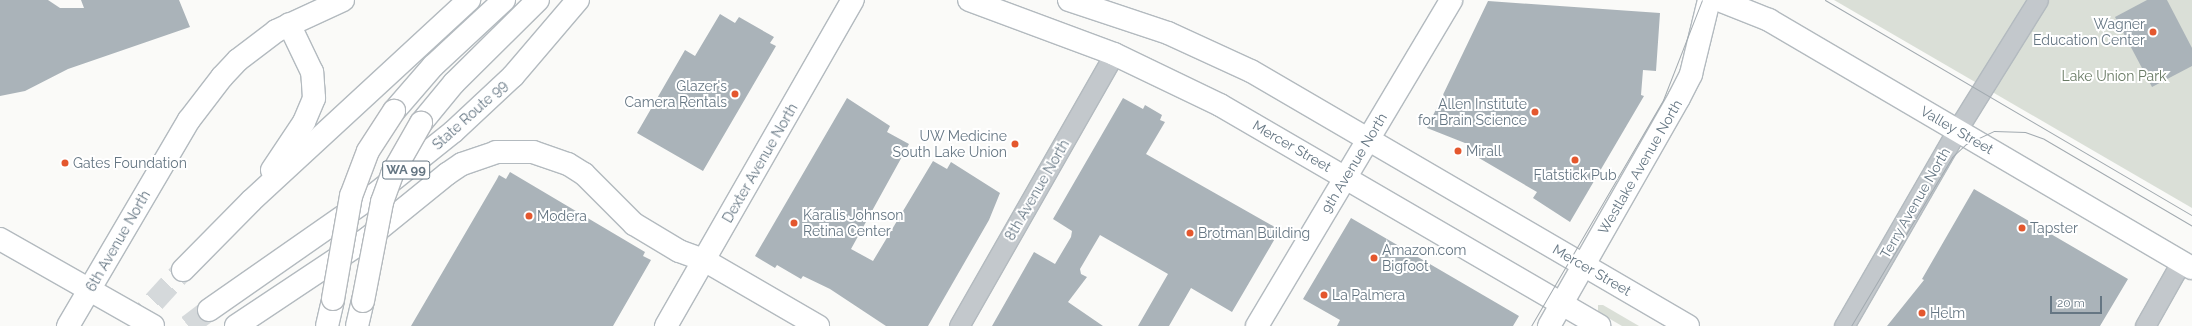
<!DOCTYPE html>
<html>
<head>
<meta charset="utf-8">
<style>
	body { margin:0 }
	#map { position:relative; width:2192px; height:326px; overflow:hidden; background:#fafaf8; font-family:Raleway,sans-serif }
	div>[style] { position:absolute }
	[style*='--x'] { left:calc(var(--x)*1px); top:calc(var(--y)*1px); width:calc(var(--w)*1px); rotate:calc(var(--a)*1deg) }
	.green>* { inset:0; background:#dadfd7 }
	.building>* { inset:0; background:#aab3b9 }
	.highway-tunnel>* { height:22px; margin-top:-11px; transform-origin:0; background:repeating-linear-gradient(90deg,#d5d9db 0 22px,transparent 0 33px) }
	.roads { filter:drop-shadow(1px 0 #b3babf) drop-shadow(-1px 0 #b3babf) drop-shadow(0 1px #b3babf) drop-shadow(0 -1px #b3babf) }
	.street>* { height:19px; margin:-9.5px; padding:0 9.5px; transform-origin:9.5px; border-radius:9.5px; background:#c3c8cc }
	.secondary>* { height:22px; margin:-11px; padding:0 11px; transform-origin:11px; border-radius:11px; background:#fff }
	.primary>* { height:22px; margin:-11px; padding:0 11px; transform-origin:11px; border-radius:11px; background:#fff }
	.highway>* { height:22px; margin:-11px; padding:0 11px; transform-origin:11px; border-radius:11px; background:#fff }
	.tram>* { height:1px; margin:-0.5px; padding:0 0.5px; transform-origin:0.5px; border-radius:0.5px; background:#a2aab0 }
	.bridges { filter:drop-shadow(1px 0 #b4b9bd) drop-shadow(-1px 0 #b4b9bd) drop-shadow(0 1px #b4b9bd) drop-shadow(0 -1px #b4b9bd) }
	.highway-bridge>* { height:22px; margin:-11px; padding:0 11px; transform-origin:11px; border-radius:11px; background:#fff }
	.dots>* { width:11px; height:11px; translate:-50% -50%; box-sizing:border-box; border:2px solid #fff; border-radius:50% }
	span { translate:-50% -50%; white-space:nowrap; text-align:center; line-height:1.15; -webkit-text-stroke:4px #fff; paint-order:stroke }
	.shield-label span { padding:1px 3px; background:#fff; border:1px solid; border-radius:3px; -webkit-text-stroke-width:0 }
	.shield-label { font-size:13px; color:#657683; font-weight:700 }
	.poi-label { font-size:14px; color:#657683 }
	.right { translate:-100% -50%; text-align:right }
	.left { translate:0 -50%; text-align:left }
	.park-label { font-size:14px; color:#687a64 }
	.street-label { font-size:14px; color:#657683 }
	.scale { position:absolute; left:2050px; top:296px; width:52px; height:18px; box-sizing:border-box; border:2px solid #657683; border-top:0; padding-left:5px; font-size:12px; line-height:14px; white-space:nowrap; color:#657683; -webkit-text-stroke:3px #fff; paint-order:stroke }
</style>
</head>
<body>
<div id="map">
	<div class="green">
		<div style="clip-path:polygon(1834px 0,2192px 0,2192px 208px)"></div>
		<div style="clip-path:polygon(1598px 305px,1603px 305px,1639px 326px,1622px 326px,1598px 312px)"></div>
	</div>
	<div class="building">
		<div style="clip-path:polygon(0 0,48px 0,60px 8px,84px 8px,81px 0,179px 0,190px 27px,68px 69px,25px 91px,0 96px)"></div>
		<div style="clip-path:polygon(2147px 0,2167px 0,2192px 48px,2192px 66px,2152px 87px,2115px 17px)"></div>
		<div style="clip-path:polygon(1488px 1px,1660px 13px,1656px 71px,1643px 70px,1641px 95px,1644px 96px,1570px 222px,1533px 198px,1537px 192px,1467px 151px,1470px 145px,1427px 128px)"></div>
		<div style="clip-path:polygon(720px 14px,735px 23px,739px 17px,774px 37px,770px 43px,776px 46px,703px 171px,637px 133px,685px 50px,695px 56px)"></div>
		<div style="clip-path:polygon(847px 98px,890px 126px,887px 132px,909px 144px,851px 249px,873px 261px,933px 161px,947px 169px,951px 162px,1000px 193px,989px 220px,928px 326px,886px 326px,830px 289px,803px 276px,801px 279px,777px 265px,775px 268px,755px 256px)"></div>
		<div style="clip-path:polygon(1123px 98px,1143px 109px,1145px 105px,1162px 115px,1160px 120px,1165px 122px,1146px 154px,1280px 230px,1232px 312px,1191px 288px,1169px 326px,1138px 326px,1168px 274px,1100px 235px,1080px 269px,1081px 274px,1087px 277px,1068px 302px,1103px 326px,992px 326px,1034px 252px,1055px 264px,1071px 237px,1072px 231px,1053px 219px)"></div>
		<div style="clip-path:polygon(510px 172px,645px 252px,643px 256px,651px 260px,613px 326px,411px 326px,497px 179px,499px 175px,506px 179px)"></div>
		<div style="clip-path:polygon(1974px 189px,2128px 279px,2100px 326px,1887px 326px,1924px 280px,1922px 279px)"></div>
		<div style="clip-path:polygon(1351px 218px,1519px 316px,1513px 326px,1337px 326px,1340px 320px,1303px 299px)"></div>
	</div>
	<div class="highway-tunnel">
		<div style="--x:132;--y:326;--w:76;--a:-47.7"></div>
		<div style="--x:188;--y:326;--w:26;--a:-37"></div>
	</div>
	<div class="roads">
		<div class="street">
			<div style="--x:959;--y:326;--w:313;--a:-60.3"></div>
			<div style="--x:1844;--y:326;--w:226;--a:-60"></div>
			<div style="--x:1957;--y:130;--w:153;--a:-58.1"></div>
			<div style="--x:2145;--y:326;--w:73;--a:-60.6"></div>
		</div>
		<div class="secondary">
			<div style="--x:1719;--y:0;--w:54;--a:21.8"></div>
			<div style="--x:1769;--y:20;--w:490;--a:30.4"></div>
			<div style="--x:0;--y:239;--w:176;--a:29.6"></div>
			<div style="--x:704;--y:260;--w:132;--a:30.1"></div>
			<div style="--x:68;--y:326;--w:239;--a:-59.6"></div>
			<div style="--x:189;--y:120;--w:54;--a:-52.5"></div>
			<div style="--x:222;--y:77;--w:23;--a:-47"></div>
			<div style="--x:238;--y:60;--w:48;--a:-37.3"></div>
			<div style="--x:276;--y:31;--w:74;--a:-24.8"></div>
			<div style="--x:666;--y:326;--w:376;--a:-60.2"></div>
			<div style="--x:1257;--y:326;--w:379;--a:-59.2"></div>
			<div style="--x:1549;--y:326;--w:262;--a:-60.3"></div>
			<div style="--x:1679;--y:98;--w:27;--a:-63"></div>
			<div style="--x:1691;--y:74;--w:76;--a:-76.3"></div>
		</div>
		<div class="primary">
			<div style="--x:969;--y:0;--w:155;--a:20.4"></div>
			<div style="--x:1114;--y:54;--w:118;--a:25.7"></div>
			<div style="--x:1220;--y:105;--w:439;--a:30.2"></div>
			<div style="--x:1069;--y:0;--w:104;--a:18.4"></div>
			<div style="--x:1168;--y:33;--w:91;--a:24.6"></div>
			<div style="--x:1251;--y:71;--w:506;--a:30.26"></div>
		</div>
		<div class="highway">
			<div style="--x:394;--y:111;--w:60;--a:-49.1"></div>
			<div style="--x:433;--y:66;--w:97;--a:-42.9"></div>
			<div style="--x:421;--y:123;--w:52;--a:-50.5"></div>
			<div style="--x:454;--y:83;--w:118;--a:-44.7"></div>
			<div style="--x:272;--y:170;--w:58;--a:-56.3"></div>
			<div style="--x:304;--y:122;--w:26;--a:-67"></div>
			<div style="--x:314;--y:98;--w:26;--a:-94"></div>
			<div style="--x:312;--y:72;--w:53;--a:-115.6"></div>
			<div style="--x:183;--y:270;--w:97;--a:-45.4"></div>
			<div style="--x:251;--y:201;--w:297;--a:-42.7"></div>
			<div style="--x:209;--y:310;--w:201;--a:-34.9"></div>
			<div style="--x:374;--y:195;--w:101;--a:-38.6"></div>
			<div style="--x:453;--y:132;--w:82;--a:-43"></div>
			<div style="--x:513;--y:76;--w:100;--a:-49.5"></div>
			<div style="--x:236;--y:326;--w:159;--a:-33.7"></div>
			<div style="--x:368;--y:238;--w:102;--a:-39"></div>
			<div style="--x:447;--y:174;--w:18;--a:-34"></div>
			<div style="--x:462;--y:164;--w:36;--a:-19"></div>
			<div style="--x:496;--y:152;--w:37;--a:0"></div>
			<div style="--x:533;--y:152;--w:37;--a:19"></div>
			<div style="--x:568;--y:164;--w:19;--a:32"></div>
			<div style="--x:584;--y:174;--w:71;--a:45"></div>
			<div style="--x:634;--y:224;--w:52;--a:31"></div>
			<div style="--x:679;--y:251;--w:27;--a:20"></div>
			<div style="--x:327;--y:326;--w:28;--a:-77"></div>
			<div style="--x:357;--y:326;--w:26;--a:-77"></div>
		</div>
	</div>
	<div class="tram">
		<div style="--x:1825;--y:0;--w:425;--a:30.4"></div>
		<div style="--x:1531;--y:326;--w:262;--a:-59.7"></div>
		<div style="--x:1663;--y:100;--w:107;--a:-68.7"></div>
		<div style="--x:1851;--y:326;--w:197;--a:-59.1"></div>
		<div style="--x:1952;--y:157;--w:19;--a:-43"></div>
		<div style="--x:1966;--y:144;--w:31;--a:-25"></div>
		<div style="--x:1994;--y:131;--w:31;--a:2"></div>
		<div style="--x:2025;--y:132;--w:20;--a:20"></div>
		<div style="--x:2044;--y:139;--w:172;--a:30.4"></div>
	</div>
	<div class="bridges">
		<div class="highway-bridge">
			<div style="--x:333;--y:299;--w:105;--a:-80.1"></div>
			<div style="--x:351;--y:196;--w:48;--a:-69.3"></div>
			<div style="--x:368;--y:151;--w:48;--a:-57"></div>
			<div style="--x:363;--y:301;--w:101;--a:-79.1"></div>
			<div style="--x:382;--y:202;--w:30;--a:-70"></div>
			<div style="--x:392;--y:174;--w:59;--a:-60.4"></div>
		</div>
	</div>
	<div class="dots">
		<div style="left:2153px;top:32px;background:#e4572e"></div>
		<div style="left:735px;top:94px;background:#e4572e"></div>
		<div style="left:1535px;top:112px;background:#e4572e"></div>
		<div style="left:1015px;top:144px;background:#e4572e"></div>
		<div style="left:1458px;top:151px;background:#e4572e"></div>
		<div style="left:1575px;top:160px;background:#e4572e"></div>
		<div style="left:65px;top:163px;background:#e4572e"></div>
		<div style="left:529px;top:216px;background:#e4572e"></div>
		<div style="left:794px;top:223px;background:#e4572e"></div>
		<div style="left:2022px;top:228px;background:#e4572e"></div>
		<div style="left:1190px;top:233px;background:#e4572e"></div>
		<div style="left:1374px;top:258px;background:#e4572e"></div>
		<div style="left:1324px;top:295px;background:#e4572e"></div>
		<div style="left:1922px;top:313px;background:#e4572e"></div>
	</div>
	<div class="shield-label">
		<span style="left:406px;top:170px">WA 99</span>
	</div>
	<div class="poi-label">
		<span class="right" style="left:2145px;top:32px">Wagner<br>Education Center</span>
		<span class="right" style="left:727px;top:94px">Glazer's<br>Camera Rentals</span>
		<span class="right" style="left:1527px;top:112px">Allen Institute<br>for Brain Science</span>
		<span class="right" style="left:1007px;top:144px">UW Medicine<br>South Lake Union</span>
		<span class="left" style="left:1466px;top:151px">Mirall</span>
		<span class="left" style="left:73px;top:163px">Gates Foundation</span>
		<span style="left:1575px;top:175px">Flatstick Pub</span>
		<span class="left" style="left:803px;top:223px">Karalis Johnson<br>Retina Center</span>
		<span class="left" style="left:537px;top:216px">Modera</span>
		<span class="left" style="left:2030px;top:228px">Tapster</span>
		<span class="left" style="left:1198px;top:233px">Brotman Building</span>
		<span class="left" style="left:1382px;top:258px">Amazon.com<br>Bigfoot</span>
		<span class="left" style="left:1332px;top:295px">La Palmera</span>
		<span class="left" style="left:1930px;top:313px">Helm</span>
	</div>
	<div class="park-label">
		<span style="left:2114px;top:76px">Lake Union Park</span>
	</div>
	<div class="street-label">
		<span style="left:470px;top:115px;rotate:-42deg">State Route 99</span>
		<span style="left:1957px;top:130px;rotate:30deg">Valley Street</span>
		<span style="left:1292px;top:146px;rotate:30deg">Mercer Street</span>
		<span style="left:760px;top:163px;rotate:-60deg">Dexter Avenue North</span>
		<span style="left:1354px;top:163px;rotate:-59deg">9th Avenue North</span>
		<span style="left:1640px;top:167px;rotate:-60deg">Westlake Avenue North</span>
		<span style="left:1037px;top:190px;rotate:-60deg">8th Avenue North</span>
		<span style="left:1915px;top:203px;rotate:-60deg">Terry Avenue North</span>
		<span style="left:118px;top:241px;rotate:-60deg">6th Avenue North</span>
		<span style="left:1592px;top:270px;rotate:30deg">Mercer Street</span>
	</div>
	<div class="scale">20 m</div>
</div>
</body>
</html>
